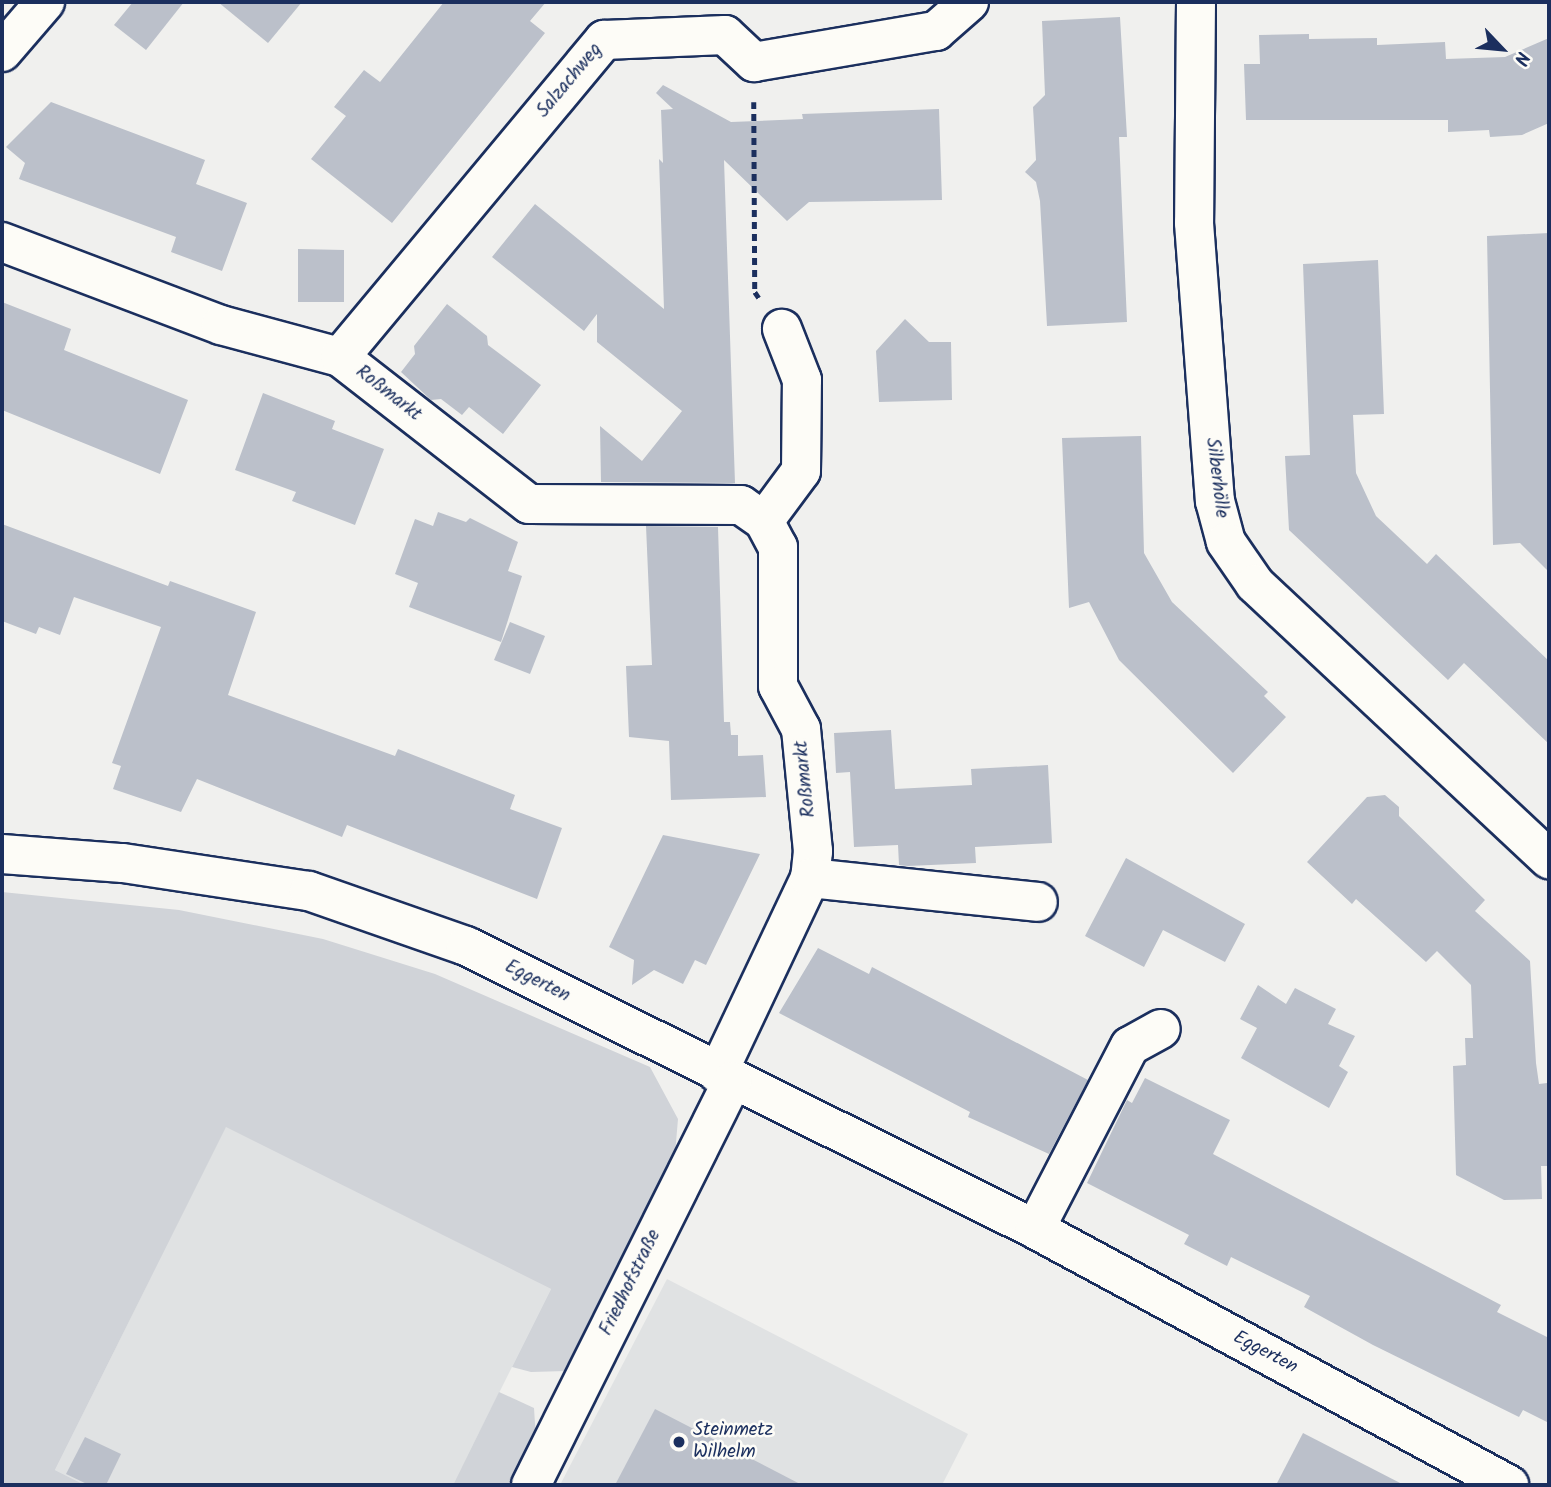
<!DOCTYPE html>
<html>
<head>
<meta charset="utf-8">
<style>
	body { margin:0 }
	#map { position:relative; width:1551px; height:1487px; overflow:hidden; background:#f0f0ee; font-family:Kalam,sans-serif }
	div>[style] { position:absolute }
	[style*='--x'] { left:calc(var(--x)*1px); top:calc(var(--y)*1px); width:calc(var(--w)*1px); rotate:calc(var(--a)*1deg) }
	.built>* { inset:0; background:#e0e2e3 }
	.green>* { inset:0; background:#d0d3d8 }
	.building>* { inset:0; background:#bbc0ca }
	.path>* { height:4.5px; margin-top:-2.25px; transform-origin:0; background:repeating-linear-gradient(90deg,#1b2f5e 0 7px,transparent 0 12px) }
	.roads { filter:drop-shadow(2px 0 #1b2f5e) drop-shadow(-2px 0 #1b2f5e) drop-shadow(0 2px #1b2f5e) drop-shadow(0 -2px #1b2f5e) }
	.minor>* { height:38px; margin:-19px; padding:0 19px; transform-origin:19px; border-radius:19px; background:#fdfcf7 }
	.dots>* { width:19px; height:19px; translate:-50% -50%; box-sizing:border-box; border:4px solid #fdfcf7; border-radius:50% }
	span { translate:-50% -50%; white-space:nowrap; text-align:center; line-height:1.15; -webkit-text-stroke:5px #fdfcf7; paint-order:stroke }
	.street-label { font-size:19px; color:#1b2f5e }
	.poi-label { font-size:19px; color:#1b2f5e }
	.left { translate:0 -50%; text-align:left }
	.frame { position:absolute; inset:0; border:4px solid #1b2f5e; pointer-events:none }
	.north { position:absolute; left:1467px; top:14px; width:70px; height:70px; -webkit-text-stroke:5px #fdfcf7; paint-order:stroke; rotate:116deg; font-size:19px; font-weight:700; line-height:28px; text-align:center; color:#1b2f5e }
	.north::after { content:''; display:block; margin:auto; width:24px; height:32px; background:#1b2f5e; clip-path:polygon(50% 0,100% 100%,50% 72%,0 100%) }
</style>
</head>
<body>
<div id="map">
	<div class="built">
		<div style="clip-path:polygon(226px 1126px,551px 1289px,453px 1485px,85px 1485px,55px 1470px)"></div>
		<div style="clip-path:polygon(667px 1279px,968px 1434px,942px 1485px,560px 1485px)"></div>
	</div>
	<div class="green">
		<div style="clip-path:polygon(2px 892px,179px 910px,323px 939px,435px 974px,650px 1067px,678px 1119px,674px 1166px,566px 1371px,531px 1372px,512px 1367px,551px 1289px,226px 1127px,55px 1470px,85px 1485px,2px 1485px)"></div>
		<div style="clip-path:polygon(499px 1392px,534px 1408px,536px 1439px,511px 1485px,453px 1485px)"></div>
	</div>
	<div class="building">
		<div style="clip-path:polygon(133px 2px,184px 2px,146px 50px,114px 25px)"></div>
		<div style="clip-path:polygon(218px 2px,302px 2px,268px 43px)"></div>
		<div style="clip-path:polygon(444px 2px,546px 2px,530px 21px,545px 33px,392px 223px,311px 159px,346px 116px,334px 107px,364px 70px,380px 82px)"></div>
		<div style="clip-path:polygon(1120px 17px,1127px 137px,1119px 137px,1127px 322px,1047px 326px,1040px 201px,1036px 182px,1025px 172px,1036px 160px,1033px 107px,1045px 95px,1042px 21px)"></div>
		<div style="clip-path:polygon(1309px 34px,1309px 39px,1377px 38px,1377px 45px,1445px 42px,1446px 59px,1505px 57px,1549px 38px,1549px 123px,1522px 135px,1490px 137px,1489px 130px,1448px 132px,1448px 120px,1246px 120px,1244px 64px,1260px 64px,1259px 35px)"></div>
		<div style="clip-path:polygon(663px 85px,731px 122px,803px 119px,802px 114px,939px 109px,942px 200px,809px 202px,787px 221px,724px 160px,735px 483px,601px 482px,600px 426px,642px 461px,682px 411px,597px 342px,597px 314px,584px 331px,492px 257px,535px 204px,664px 309px,659px 159px,663px 163px,661px 110px,673px 109px,656px 93px)"></div>
		<div style="clip-path:polygon(51px 102px,205px 160px,196px 184px,247px 203px,222px 271px,171px 252px,176px 237px,19px 179px,25px 163px,6px 147px)"></div>
		<div style="clip-path:polygon(1549px 233px,1549px 572px,1520px 543px,1493px 545px,1487px 236px)"></div>
		<div style="clip-path:polygon(298px 249px,344px 250px,344px 302px,298px 302px)"></div>
		<div style="clip-path:polygon(1378px 260px,1384px 414px,1353px 415px,1356px 473px,1376px 516px,1427px 564px,1436px 554px,1549px 661px,1549px 744px,1464px 663px,1448px 680px,1289px 530px,1285px 456px,1310px 455px,1303px 264px)"></div>
		<div style="clip-path:polygon(2px 302px,71px 329px,64px 350px,188px 400px,160px 474px,2px 410px)"></div>
		<div style="clip-path:polygon(447px 304px,487px 336px,488px 345px,541px 385px,503px 434px,469px 407px,462px 415px,441px 399px,431px 400px,401px 372px,415px 354px,414px 346px)"></div>
		<div style="clip-path:polygon(905px 319px,929px 342px,951px 342px,952px 400px,879px 402px,876px 351px)"></div>
		<div style="clip-path:polygon(263px 393px,335px 421px,332px 429px,384px 449px,355px 525px,292px 501px,296px 492px,235px 470px)"></div>
		<div style="clip-path:polygon(1141px 436px,1144px 553px,1172px 602px,1268px 692px,1264px 696px,1286px 717px,1233px 773px,1119px 660px,1089px 602px,1069px 608px,1062px 438px)"></div>
		<div style="clip-path:polygon(438px 512px,466px 522px,470px 518px,518px 542px,508px 571px,522px 576px,501px 642px,409px 607px,418px 583px,395px 574px,415px 519px,433px 526px)"></div>
		<div style="clip-path:polygon(2px 524px,168px 586px,170px 581px,256px 612px,228px 695px,395px 756px,398px 749px,515px 795px,510px 809px,562px 828px,537px 899px,347px 825px,342px 837px,197px 779px,181px 812px,113px 789px,121px 766px,112px 763px,161px 627px,74px 597px,60px 635px,39px 627px,36px 634px,2px 621px)"></div>
		<div style="clip-path:polygon(646px 526px,718px 527px,724px 722px,730px 722px,731px 735px,738px 735px,738px 756px,763px 755px,766px 797px,671px 800px,669px 741px,629px 737px,626px 666px,652px 665px)"></div>
		<div style="clip-path:polygon(510px 622px,545px 636px,530px 674px,494px 660px)"></div>
		<div style="clip-path:polygon(891px 730px,895px 789px,972px 785px,971px 769px,1048px 765px,1052px 843px,975px 847px,976px 863px,908px 866px,899px 865px,898px 845px,854px 847px,850px 772px,836px 773px,834px 733px)"></div>
		<div style="clip-path:polygon(1385px 795px,1399px 807px,1399px 816px,1485px 900px,1475px 911px,1530px 961px,1536px 1063px,1539px 1084px,1547px 1083px,1548px 1107px,1549px 1166px,1541px 1166px,1542px 1199px,1504px 1200px,1456px 1175px,1453px 1066px,1466px 1065px,1465px 1038px,1473px 1038px,1471px 985px,1437px 951px,1426px 962px,1356px 899px,1352px 904px,1307px 862px,1367px 797px)"></div>
		<div style="clip-path:polygon(663px 835px,760px 854px,706px 965px,695px 960px,683px 984px,654px 970px,632px 985px,634px 960px,609px 947px)"></div>
		<div style="clip-path:polygon(1126px 858px,1245px 924px,1225px 962px,1163px 930px,1144px 967px,1085px 936px)"></div>
		<div style="clip-path:polygon(818px 948px,869px 974px,872px 967px,1088px 1080px,1049px 1154px,968px 1117px,970px 1112px,779px 1013px)"></div>
		<div style="clip-path:polygon(1258px 985px,1286px 1004px,1295px 988px,1336px 1009px,1328px 1024px,1355px 1036px,1339px 1066px,1348px 1072px,1329px 1108px,1241px 1058px,1257px 1028px,1240px 1019px)"></div>
		<div style="clip-path:polygon(1145px 1078px,1230px 1120px,1213px 1154px,1501px 1305px,1497px 1312px,1549px 1338px,1549px 1423px,1523px 1410px,1519px 1417px,1373px 1345px,1304px 1307px,1310px 1296px,1231px 1257px,1227px 1266px,1184px 1244px,1189px 1235px,1087px 1183px,1127px 1100px,1132px 1103px)"></div>
		<div style="clip-path:polygon(655px 1409px,802px 1485px,615px 1485px)"></div>
		<div style="clip-path:polygon(1303px 1433px,1404px 1485px,1276px 1485px)"></div>
		<div style="clip-path:polygon(85px 1437px,121px 1454px,106px 1485px,89px 1485px,66px 1474px)"></div>
	</div>
	<div class="path">
		<div style="--x:754;--y:102;--w:190;--a:89.7"></div>
		<div style="--x:755;--y:292;--w:7;--a:56"></div>
	</div>
	<div class="roads">
		<div class="minor">
			<div style="--x:1196;--y:2;--w:221;--a:90.5"></div>
			<div style="--x:1194;--y:223;--w:279;--a:85.7"></div>
			<div style="--x:1215;--y:501;--w:42;--a:75"></div>
			<div style="--x:1226;--y:542;--w:51;--a:55.4"></div>
			<div style="--x:1255;--y:584;--w:403;--a:43.1"></div>
			<div style="--x:2;--y:52;--w:66;--a:-49.3"></div>
			<div style="--x:2;--y:242;--w:234;--a:20.8"></div>
			<div style="--x:221;--y:325;--w:123;--a:15.1"></div>
			<div style="--x:340;--y:357;--w:239;--a:37.9"></div>
			<div style="--x:529;--y:504;--w:212;--a:0.3"></div>
			<div style="--x:741;--y:505;--w:28;--a:35"></div>
			<div style="--x:764;--y:521;--w:30;--a:62"></div>
			<div style="--x:778;--y:547;--w:139;--a:90"></div>
			<div style="--x:778;--y:686;--w:49;--a:61.9"></div>
			<div style="--x:801;--y:729;--w:123;--a:84.4"></div>
			<div style="--x:813;--y:851;--w:27;--a:96"></div>
			<div style="--x:810;--y:878;--w:216;--a:115.3"></div>
			<div style="--x:340;--y:357;--w:413;--a:-50.2"></div>
			<div style="--x:604;--y:40;--w:121;--a:-2.4"></div>
			<div style="--x:725;--y:35;--w:40;--a:43"></div>
			<div style="--x:754;--y:62;--w:185;--a:-9.7"></div>
			<div style="--x:936;--y:31;--w:44;--a:-41.3"></div>
			<div style="--x:764;--y:521;--w:62;--a:-53.5"></div>
			<div style="--x:801;--y:471;--w:91;--a:-89.4"></div>
			<div style="--x:802;--y:380;--w:55;--a:-111.4"></div>
			<div style="--x:2;--y:854;--w:121;--a:4.3"></div>
			<div style="--x:123;--y:863;--w:188;--a:8.6"></div>
			<div style="--x:309;--y:891;--w:166;--a:19.3"></div>
			<div style="--x:466;--y:946;--w:635;--a:26.44"></div>
			<div style="--x:1035;--y:1229;--w:539;--a:28.37"></div>
			<div style="--x:810;--y:878;--w:229;--a:6"></div>
			<div style="--x:1035;--y:1229;--w:206;--a:-62.6"></div>
			<div style="--x:1130;--y:1046;--w:35;--a:-29"></div>
			<div style="--x:531;--y:1485;--w:451;--a:-63.5"></div>
		</div>
	</div>
	<div class="dots">
		<div style="left:679px;top:1442px;background:#1b2f5e"></div>
	</div>
	<div class="street-label">
		<span style="left:570px;top:81px;rotate:-50deg">Salzachweg</span>
		<span style="left:388px;top:394px;rotate:38deg">Roßmarkt</span>
		<span style="left:1216px;top:478px;rotate:83deg">Silberhölle</span>
		<span style="left:806px;top:779px;rotate:-96deg">Roßmarkt</span>
		<span style="left:537px;top:982px;rotate:27deg">Eggerten</span>
		<span style="left:631px;top:1283px;rotate:-64deg">Friedhofstraße</span>
		<span style="left:1265px;top:1353px;rotate:28deg">Eggerten</span>
	</div>
	<div class="poi-label">
		<span class="left" style="left:693px;top:1442px">Steinmetz<br>Wilhelm</span>
	</div>
	<div class="frame"></div>
	<div class="north">N</div>
</div>
</body>
</html>
